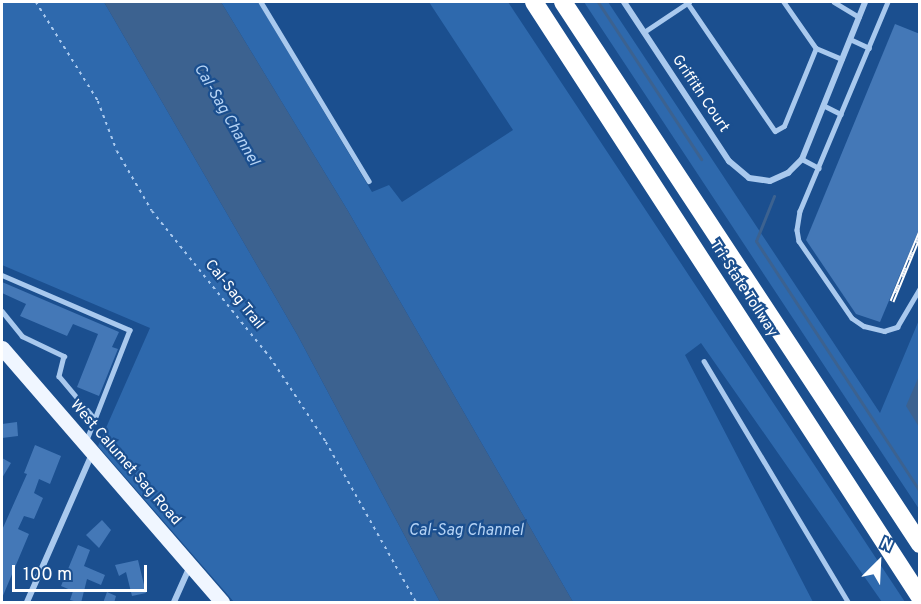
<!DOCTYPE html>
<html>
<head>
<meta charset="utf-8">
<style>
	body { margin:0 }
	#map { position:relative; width:921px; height:604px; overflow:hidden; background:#1b4f8f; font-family:Overpass,sans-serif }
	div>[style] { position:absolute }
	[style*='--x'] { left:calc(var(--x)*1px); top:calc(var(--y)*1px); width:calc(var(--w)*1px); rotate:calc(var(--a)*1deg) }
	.green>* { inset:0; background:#2e69ad }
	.water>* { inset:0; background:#3c6290 }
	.stream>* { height:3px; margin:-1.5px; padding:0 1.5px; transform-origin:1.5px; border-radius:1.5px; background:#3c6290 }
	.building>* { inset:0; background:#4478b7 }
	.path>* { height:1.5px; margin-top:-0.75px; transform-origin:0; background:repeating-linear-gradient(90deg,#a9c9ee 0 3px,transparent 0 7.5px) }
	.service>* { height:4.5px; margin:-2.25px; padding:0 2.25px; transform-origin:2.25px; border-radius:2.25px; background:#a9c9ee }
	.minor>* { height:6px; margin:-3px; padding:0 3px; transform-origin:3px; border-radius:3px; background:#a9c9ee }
	.primary>* { height:15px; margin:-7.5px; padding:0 7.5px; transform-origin:7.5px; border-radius:7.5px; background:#f0f6ff }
	.motorway>* { height:18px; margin:-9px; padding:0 9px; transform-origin:9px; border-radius:9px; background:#fff }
	.rail>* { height:5px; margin-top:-2.5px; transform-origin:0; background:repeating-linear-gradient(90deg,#1b4f8f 0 9px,#fff 0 18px); box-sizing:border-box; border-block:2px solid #fff }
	span { translate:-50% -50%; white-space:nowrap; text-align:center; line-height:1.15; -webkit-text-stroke:4.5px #1b4f8f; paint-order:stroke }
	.street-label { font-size:15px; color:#fff }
	.water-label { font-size:16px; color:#b5d3f5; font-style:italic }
	.frame { position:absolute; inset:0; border:3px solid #fff; pointer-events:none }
	.north { position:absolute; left:849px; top:532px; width:60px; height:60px; -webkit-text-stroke:4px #1b4f8f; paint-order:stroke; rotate:24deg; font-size:16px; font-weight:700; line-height:24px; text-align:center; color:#fff }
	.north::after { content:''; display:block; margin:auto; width:21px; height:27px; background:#fff; clip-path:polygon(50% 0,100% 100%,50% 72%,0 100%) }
	.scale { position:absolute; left:12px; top:565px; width:135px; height:27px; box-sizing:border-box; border:3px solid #fff; border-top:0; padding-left:8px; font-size:18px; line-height:21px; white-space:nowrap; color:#fff; -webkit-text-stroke:4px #1b4f8f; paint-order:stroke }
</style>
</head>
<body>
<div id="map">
	<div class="green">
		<div style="clip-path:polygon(2px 2px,104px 2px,298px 336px,440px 602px,234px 602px,98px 446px,150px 328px,2px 265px)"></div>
		<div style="clip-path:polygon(221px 2px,258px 2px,372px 192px,389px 185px,402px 202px,513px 130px,429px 2px,508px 2px,905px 602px,882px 602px,701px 343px,685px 355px,813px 602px,573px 602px,348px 211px)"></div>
		<div style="clip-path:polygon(584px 2px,608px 2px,880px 413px,919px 320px,919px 509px)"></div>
	</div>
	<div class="water">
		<div style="clip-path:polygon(104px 2px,221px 2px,348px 211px,573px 602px,440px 602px,298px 336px)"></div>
		<div style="clip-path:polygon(919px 376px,919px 427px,906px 406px)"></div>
	</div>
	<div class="stream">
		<div style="--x:598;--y:2;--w:188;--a:56.7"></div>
		<div style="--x:774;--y:196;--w:48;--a:111.8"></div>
		<div style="--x:756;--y:241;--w:300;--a:56.8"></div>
	</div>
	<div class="building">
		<div style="clip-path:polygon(895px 24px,920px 34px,920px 227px,880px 322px,856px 314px,806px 240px)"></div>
		<div style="clip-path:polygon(2px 282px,119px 332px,112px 347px,118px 349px,99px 396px,77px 387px,98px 334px,73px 324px,67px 336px,20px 316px,26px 304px,2px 293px)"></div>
		<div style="clip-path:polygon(17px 422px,18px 436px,2px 438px,2px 424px)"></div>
		<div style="clip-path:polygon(35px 445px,61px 456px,50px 484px,39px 479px,34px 493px,43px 498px,34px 519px,24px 516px,18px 529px,29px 534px,2px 598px,2px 530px,27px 474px,24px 473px)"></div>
		<div style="clip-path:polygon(2px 458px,11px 463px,2px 478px)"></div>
		<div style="clip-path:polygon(102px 520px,111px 530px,99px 548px,86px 535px)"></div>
		<div style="clip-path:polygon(78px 545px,90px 550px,84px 566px,105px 575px,101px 585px,87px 579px,81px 603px,70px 600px,73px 591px,61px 586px)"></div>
		<div style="clip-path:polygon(138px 560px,146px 593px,132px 596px,126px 572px,119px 576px,115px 565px)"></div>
		<div style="clip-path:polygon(107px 592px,116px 596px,114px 603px,103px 603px)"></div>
	</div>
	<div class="path">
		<div style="--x:36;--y:2;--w:117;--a:57.9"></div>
		<div style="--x:98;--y:101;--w:53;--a:69.2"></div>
		<div style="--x:117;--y:151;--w:69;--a:59.7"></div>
		<div style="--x:152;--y:211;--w:188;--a:51.1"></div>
		<div style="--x:270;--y:357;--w:102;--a:56.6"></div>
		<div style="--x:326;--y:442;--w:184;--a:60.6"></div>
	</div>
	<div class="service">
		<div style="--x:261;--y:2;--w:209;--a:58.9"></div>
		<div style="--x:687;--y:2;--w:156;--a:55.7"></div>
		<div style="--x:775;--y:131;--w:10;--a:-29"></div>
		<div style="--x:784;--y:126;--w:84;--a:-67.7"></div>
		<div style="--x:784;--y:2;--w:56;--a:55.2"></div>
		<div style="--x:816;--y:48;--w:28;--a:23"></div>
		<div style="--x:834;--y:2;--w:29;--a:31"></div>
		<div style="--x:888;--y:2;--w:227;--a:112.8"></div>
		<div style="--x:800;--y:211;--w:19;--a:99"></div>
		<div style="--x:797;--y:230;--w:11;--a:80"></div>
		<div style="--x:799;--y:241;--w:93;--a:55.5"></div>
		<div style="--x:852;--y:318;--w:14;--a:34"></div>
		<div style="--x:864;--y:326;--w:21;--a:14"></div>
		<div style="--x:884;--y:331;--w:14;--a:-17"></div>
		<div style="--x:897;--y:327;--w:45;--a:-59.5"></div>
		<div style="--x:644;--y:32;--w:54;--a:-33.7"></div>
		<div style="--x:850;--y:39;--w:21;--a:25"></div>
		<div style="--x:823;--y:105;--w:20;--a:27"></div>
		<div style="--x:802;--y:159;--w:19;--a:28"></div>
		<div style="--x:2;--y:275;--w:139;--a:23.3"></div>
		<div style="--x:130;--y:330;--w:118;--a:111.4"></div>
		<div style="--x:2;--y:311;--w:32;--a:51"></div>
		<div style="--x:22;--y:336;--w:47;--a:25.5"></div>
		<div style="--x:64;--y:356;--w:21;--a:104"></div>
		<div style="--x:59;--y:376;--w:56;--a:50.1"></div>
		<div style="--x:704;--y:361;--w:281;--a:59.1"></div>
	</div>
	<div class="minor">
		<div style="--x:624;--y:2;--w:191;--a:56.6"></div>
		<div style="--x:729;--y:161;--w:26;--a:40"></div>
		<div style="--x:749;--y:178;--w:21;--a:8"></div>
		<div style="--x:770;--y:181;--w:20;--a:-24"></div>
		<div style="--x:788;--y:173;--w:20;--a:-45"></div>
		<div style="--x:802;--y:159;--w:169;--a:-68.1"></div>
		<div style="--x:27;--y:602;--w:162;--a:-66.3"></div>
		<div style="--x:174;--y:602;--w:37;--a:-66"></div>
	</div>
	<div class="primary">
		<div style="--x:2;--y:348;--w:336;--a:49.1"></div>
	</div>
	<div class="motorway">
		<div style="--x:534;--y:2;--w:709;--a:57.03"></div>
		<div style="--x:563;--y:2;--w:649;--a:56.63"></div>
	</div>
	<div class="rail">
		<div style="--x:892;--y:301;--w:74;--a:-67.6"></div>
	</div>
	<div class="street-label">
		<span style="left:700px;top:94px;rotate:56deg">Griffith Court</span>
		<span style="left:743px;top:289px;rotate:57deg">Tri-State Tollway</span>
		<span style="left:234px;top:295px;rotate:51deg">Cal-Sag Trail</span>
		<span style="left:125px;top:463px;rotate:49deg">West Calumet Sag Road</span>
	</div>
	<div class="water-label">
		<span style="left:226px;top:115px;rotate:60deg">Cal-Sag Channel</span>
		<span style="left:466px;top:531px">Cal-Sag Channel</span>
	</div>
	<div class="frame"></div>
	<div class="north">N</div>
	<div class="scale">100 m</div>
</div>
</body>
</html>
